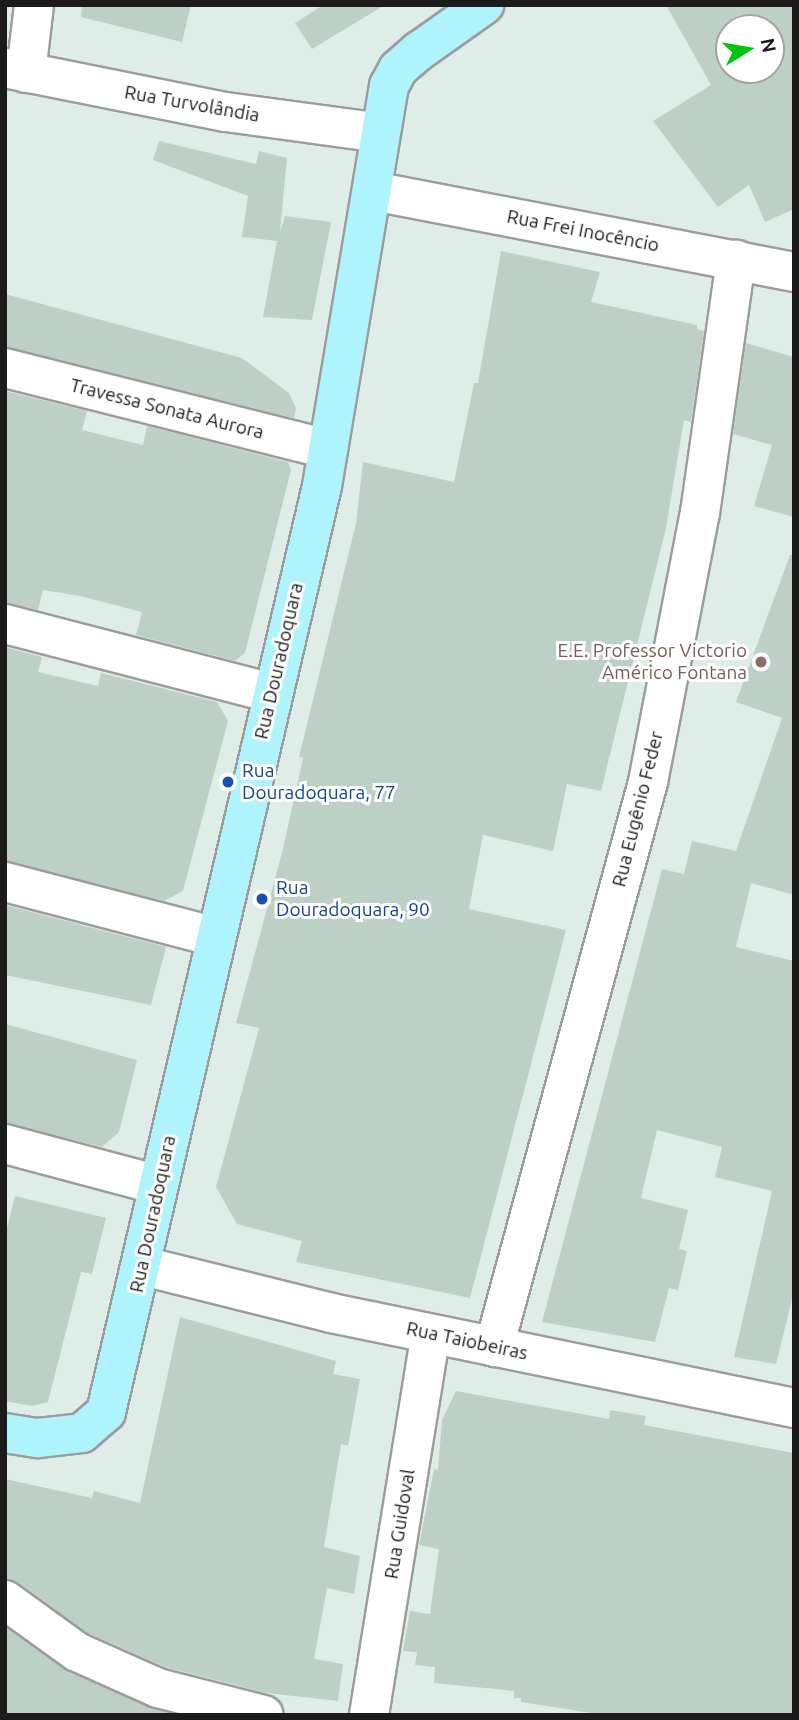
<!DOCTYPE html>
<html>
<head>
<meta charset="utf-8">
<style>
	body { margin:0 }
	#map { position:relative; width:799px; height:1720px; overflow:hidden; background:#dfede9; font-family:Ubuntu,sans-serif }
	div>[style] { position:absolute }
	[style*='--x'] { left:calc(var(--x)*1px); top:calc(var(--y)*1px); width:calc(var(--w)*1px); rotate:calc(var(--a)*1deg) }
	.building>* { inset:0; background:#bdd0c6 }
	.roads { filter:drop-shadow(2px 0 #9c9c9c) drop-shadow(-2px 0 #9c9c9c) drop-shadow(0 2px #9c9c9c) drop-shadow(0 -2px #9c9c9c) }
	.minor>* { height:38px; margin:-19px; padding:0 19px; transform-origin:19px; border-radius:19px; background:#fff }
	.secondary>* { height:38px; margin:-19px; padding:0 19px; transform-origin:19px; border-radius:19px; background:#aff3fc }
	.dots>* { width:19px; height:19px; translate:-50% -50%; box-sizing:border-box; border:4px solid #fff; border-radius:50% }
	span { translate:-50% -50%; white-space:nowrap; text-align:center; line-height:1.15; -webkit-text-stroke:6px #fff; paint-order:stroke }
	.street-label { font-size:19px; color:#1b1b1b }
	.education-label { font-size:19px; color:#785e54 }
	.right { translate:-100% -50%; text-align:right }
	.transit-label { font-size:19px; color:#164399 }
	.left { translate:0 -50%; text-align:left }
	.frame { position:absolute; inset:0; border:7px solid #1b1b1b; pointer-events:none }
	.north { position:absolute; left:715px; top:14px; width:70px; height:70px; box-sizing:border-box; background:#fff; border:2px solid #a4a4a4; border-radius:50%; rotate:79deg; font-size:19px; font-weight:700; line-height:28px; text-align:center; color:#1b1b1b }
	.north::after { content:''; display:block; margin:auto; width:24px; height:32px; background:#00c50c; clip-path:polygon(50% 0,100% 100%,50% 72%,0 100%) }
</style>
</head>
<body>
<div id="map">
	<div class="building">
		<div style="clip-path:polygon(82px 5px,191px 5px,182px 42px,81px 17px)"></div>
		<div style="clip-path:polygon(323px 5px,385px 5px,312px 49px,295px 23px)"></div>
		<div style="clip-path:polygon(evenodd,666px 5px,794px 5px,794px 209px,765px 222px,749px 185px,718px 207px,653px 121px,711px 85px,666px 5px,729px 28px,771px 28px,771px 70px,729px 70px,729px 28px)"></div>
		<div style="clip-path:polygon(159px 141px,256px 164px,259px 151px,287px 158px,280px 232px,285px 216px,331px 222px,312px 320px,263px 317px,277px 241px,242px 237px,248px 196px,153px 160px)"></div>
		<div style="clip-path:polygon(501px 251px,600px 272px,591px 302px,697px 325px,697px 329px,704px 331px,691px 422px,684px 420px,666px 528px,601px 791px,567px 784px,553px 851px,483px 835px,469px 909px,566px 930px,470px 1298px,296px 1262px,302px 1241px,237px 1224px,216px 1187px,259px 1028px,236px 1023px,282px 853px,303px 758px,299px 757px,356px 523px,363px 462px,454px 482px,474px 383px,478px 383px)"></div>
		<div style="clip-path:polygon(5px 294px,242px 358px,289px 393px,296px 408px,294px 418px,5px 347px)"></div>
		<div style="clip-path:polygon(746px 343px,794px 357px,794px 517px,754px 506px,772px 445px,733px 434px)"></div>
		<div style="clip-path:polygon(5px 391px,87px 411px,82px 430px,143px 445px,147px 426px,288px 462px,291px 470px,245px 653px,235px 661px,136px 635px,142px 612px,80px 596px,43px 590px,38px 610px,5px 603px)"></div>
		<div style="clip-path:polygon(790px 555px,794px 555px,794px 895px,751px 883px,736px 947px,794px 961px,794px 1291px,776px 1364px,734px 1357px,772px 1191px,715px 1177px,722px 1147px,657px 1130px,641px 1198px,688px 1210px,679px 1249px,687px 1251px,678px 1290px,669px 1288px,655px 1342px,542px 1322px,662px 869px,684px 874px,692px 841px,736px 851px,782px 718px,736px 702px)"></div>
		<div style="clip-path:polygon(5px 647px,42px 657px,38px 672px,98px 686px,101px 673px,217px 702px,228px 721px,183px 891px,164px 901px,5px 861px)"></div>
		<div style="clip-path:polygon(5px 905px,166px 947px,151px 1005px,5px 975px)"></div>
		<div style="clip-path:polygon(5px 1024px,137px 1060px,119px 1132px,102px 1147px,5px 1123px)"></div>
		<div style="clip-path:polygon(15px 1196px,106px 1218px,92px 1274px,81px 1272px,48px 1402px,32px 1406px,5px 1401px,5px 1236px)"></div>
		<div style="clip-path:polygon(180px 1317px,336px 1361px,333px 1374px,360px 1379px,348px 1446px,341px 1444px,324px 1547px,360px 1556px,354px 1594px,327px 1588px,314px 1659px,343px 1664px,338px 1701px,266px 1693px,165px 1667px,88px 1633px,18px 1582px,5px 1578px,5px 1479px,92px 1498px,94px 1491px,140px 1503px)"></div>
		<div style="clip-path:polygon(456px 1391px,609px 1419px,610px 1410px,646px 1416px,644px 1425px,794px 1453px,794px 1715px,604px 1715px,521px 1702px,521px 1698px,514px 1698px,514px 1691px,434px 1683px,435px 1667px,415px 1665px,417px 1652px,403px 1651px,410px 1611px,430px 1614px,439px 1549px,419px 1545px,434px 1469px,438px 1470px,442px 1420px)"></div>
		<div style="clip-path:polygon(5px 1627px,68px 1672px,174px 1715px,5px 1715px)"></div>
	</div>
	<div class="roads">
		<div class="minor">
			<div style="--x:5;--y:68;--w:225;--a:11.3"></div>
			<div style="--x:226;--y:112;--w:156;--a:7.7"></div>
			<div style="--x:26;--y:73;--w:68;--a:-83.3"></div>
			<div style="--x:373;--y:191;--w:429;--a:10.9"></div>
			<div style="--x:5;--y:368;--w:333;--a:14.1"></div>
			<div style="--x:5;--y:624;--w:275;--a:14.5"></div>
			<div style="--x:5;--y:882;--w:218;--a:14.6"></div>
			<div style="--x:5;--y:1144;--w:159;--a:14.9"></div>
			<div style="--x:143;--y:1266;--w:194;--a:14"></div>
			<div style="--x:331;--y:1313;--w:473;--a:11.6"></div>
			<div style="--x:494;--y:1347;--w:586;--a:-74.75"></div>
			<div style="--x:648;--y:782;--w:274;--a:-79.1"></div>
			<div style="--x:700;--y:513;--w:256;--a:-81.9"></div>
			<div style="--x:5;--y:1600;--w:89;--a:35.8"></div>
			<div style="--x:77;--y:1652;--w:89;--a:24"></div>
			<div style="--x:158;--y:1688;--w:109;--a:14.3"></div>
			<div style="--x:369;--y:1715;--w:386;--a:-80.8"></div>
		</div>
		<div class="secondary">
			<div style="--x:5;--y:1433;--w:33;--a:9"></div>
			<div style="--x:38;--y:1438;--w:44;--a:-6.5"></div>
			<div style="--x:82;--y:1433;--w:32;--a:-41"></div>
			<div style="--x:106;--y:1412;--w:951;--a:-76.87"></div>
			<div style="--x:322;--y:486;--w:406;--a:-80.5"></div>
			<div style="--x:389;--y:86;--w:19;--a:-62"></div>
			<div style="--x:398;--y:69;--w:28;--a:-41"></div>
			<div style="--x:419;--y:51;--w:80;--a:-35.3"></div>
		</div>
	</div>
	<div class="dots">
		<div style="left:761px;top:662px;background:#8d6e63"></div>
		<div style="left:228px;top:782px;background:#1a4fb4"></div>
		<div style="left:262px;top:899px;background:#1a4fb4"></div>
	</div>
	<div class="street-label">
		<span style="left:192px;top:104px;rotate:10deg">Rua Turvolândia</span>
		<span style="left:583px;top:231px;rotate:11deg">Rua Frei Inocêncio</span>
		<span style="left:167px;top:409px;rotate:14deg">Travessa Sonata Aurora</span>
		<span style="left:279px;top:661px;rotate:-77deg">Rua Douradoquara</span>
		<span style="left:638px;top:809px;rotate:-76deg">Rua Eugênio Feder</span>
		<span style="left:153px;top:1214px;rotate:-78deg">Rua Douradoquara</span>
		<span style="left:467px;top:1341px;rotate:12deg">Rua Taiobeiras</span>
		<span style="left:400px;top:1524px;rotate:-81deg">Rua Guidoval</span>
	</div>
	<div class="education-label">
		<span class="right" style="left:747px;top:662px">E.E. Professor Victorio<br>Américo Fontana</span>
	</div>
	<div class="transit-label">
		<span class="left" style="left:242px;top:782px">Rua<br>Douradoquara, 77</span>
		<span class="left" style="left:276px;top:899px">Rua<br>Douradoquara, 90</span>
	</div>
	<div class="frame"></div>
	<div class="north">N</div>
</div>
</body>
</html>
